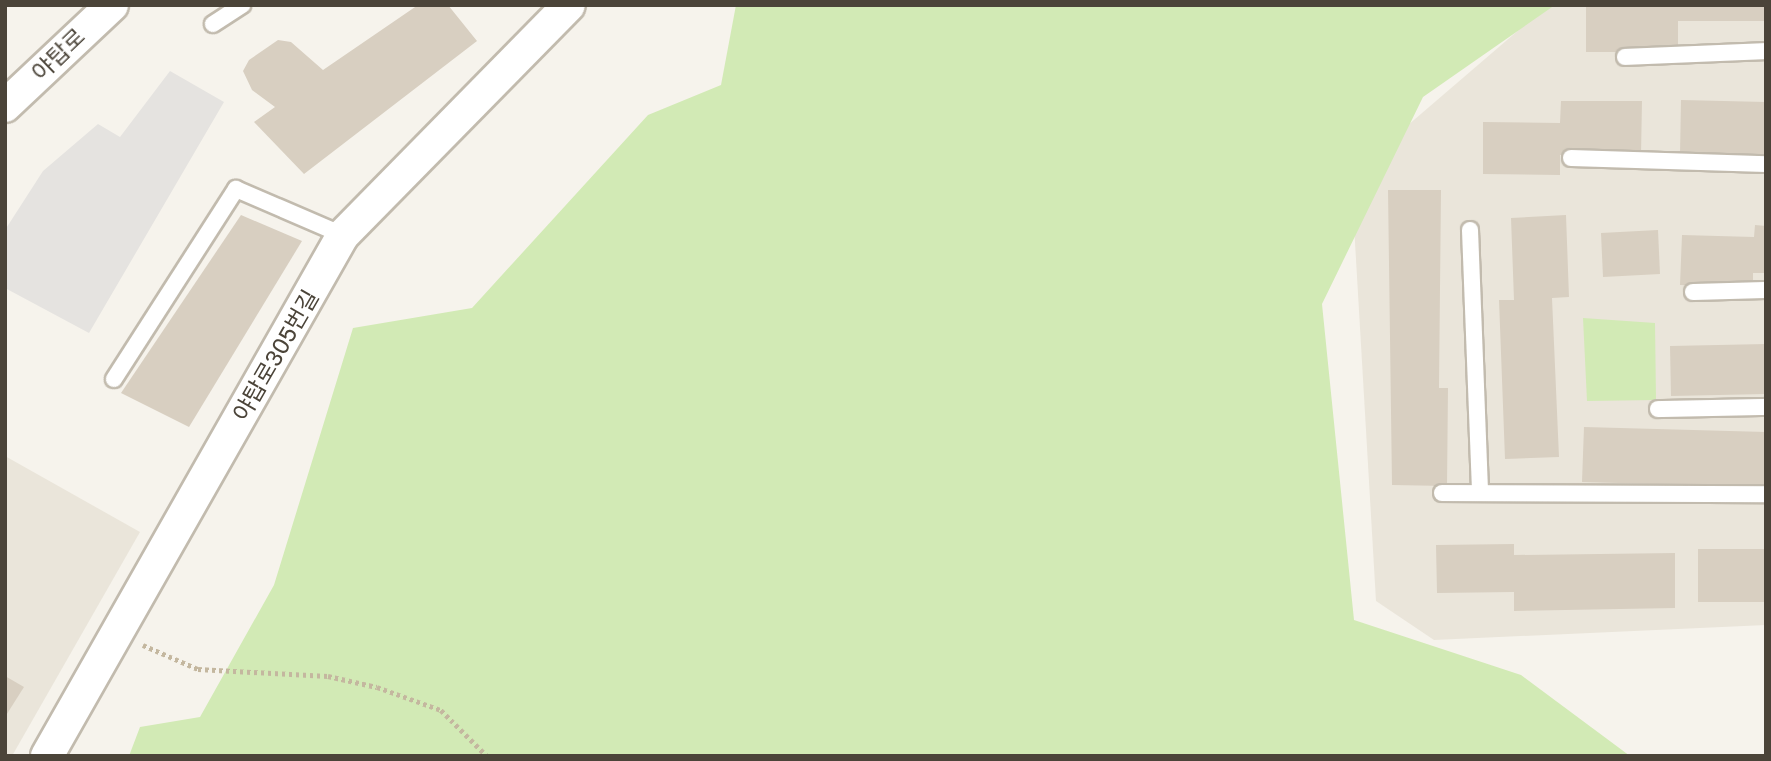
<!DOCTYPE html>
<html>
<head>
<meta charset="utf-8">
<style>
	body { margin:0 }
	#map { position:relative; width:1771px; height:761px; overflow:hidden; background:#f6f3ec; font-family:"Golos Text","Noto Sans KR",sans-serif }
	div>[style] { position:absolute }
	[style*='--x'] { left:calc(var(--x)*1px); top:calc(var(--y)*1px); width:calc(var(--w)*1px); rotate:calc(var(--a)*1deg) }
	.residential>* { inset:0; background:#eae5da }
	.green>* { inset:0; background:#d2eab5 }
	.parking>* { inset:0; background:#e5e3e0 }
	.building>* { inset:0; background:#d8cfc1 }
	.path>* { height:4.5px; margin-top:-2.25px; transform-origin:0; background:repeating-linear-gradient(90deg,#c4b79f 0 3.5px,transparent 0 7px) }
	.roads { filter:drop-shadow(2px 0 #c2bbae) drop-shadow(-2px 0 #c2bbae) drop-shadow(0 2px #c2bbae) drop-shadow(0 -2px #c2bbae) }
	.lane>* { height:16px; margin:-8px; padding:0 8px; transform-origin:8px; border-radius:8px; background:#fff }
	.street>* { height:32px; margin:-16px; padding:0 16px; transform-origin:16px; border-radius:16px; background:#fff }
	span { translate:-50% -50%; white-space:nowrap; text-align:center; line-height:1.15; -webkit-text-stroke:5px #fff; paint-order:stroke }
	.street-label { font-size:23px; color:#4b4439 }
	.frame { position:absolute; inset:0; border:7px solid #4b4439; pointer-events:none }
</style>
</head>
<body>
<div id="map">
	<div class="residential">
		<div style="clip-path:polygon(1548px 5px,1766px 5px,1766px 625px,1434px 640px,1376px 601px,1351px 174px)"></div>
		<div style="clip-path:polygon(5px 456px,140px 532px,12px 756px,5px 756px)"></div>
	</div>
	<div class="green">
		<div style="clip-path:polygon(736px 5px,1555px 5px,1423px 97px,1322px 304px,1354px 620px,1521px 675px,1630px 756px,129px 756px,140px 727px,200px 717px,274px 585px,353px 328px,472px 308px,648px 115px,721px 85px)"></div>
		<div style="clip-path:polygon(1583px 318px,1655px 323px,1656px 400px,1587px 401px)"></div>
	</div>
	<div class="parking">
		<div style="clip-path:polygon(170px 71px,224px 102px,89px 333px,5px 288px,5px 230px,43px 171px,98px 124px,120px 137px)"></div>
	</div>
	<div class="building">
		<div style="clip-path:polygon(418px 5px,448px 5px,477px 41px,304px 174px,254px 122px,275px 107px,252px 90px,243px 71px,249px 60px,278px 40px,291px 42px,323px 70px)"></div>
		<div style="clip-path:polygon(1586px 5px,1766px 5px,1766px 21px,1678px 21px,1678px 52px,1586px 52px)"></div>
		<div style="clip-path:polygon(1681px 100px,1766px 102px,1766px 156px,1680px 155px)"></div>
		<div style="clip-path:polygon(1561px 101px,1642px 101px,1641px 155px,1560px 155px,1560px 175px,1483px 174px,1483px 122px,1560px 123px)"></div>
		<div style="clip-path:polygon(1388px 190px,1441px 190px,1439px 388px,1448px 388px,1447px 486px,1392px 485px)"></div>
		<div style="clip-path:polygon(241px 215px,302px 241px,189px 427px,121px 393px)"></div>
		<div style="clip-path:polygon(1566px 215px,1569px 297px,1552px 298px,1559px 457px,1505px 459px,1499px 300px,1514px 300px,1511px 218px)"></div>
		<div style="clip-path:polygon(1755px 225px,1766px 226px,1766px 273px,1753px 273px,1753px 288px,1680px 285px,1682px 235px,1754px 237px)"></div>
		<div style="clip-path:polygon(1658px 230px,1660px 274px,1603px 277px,1601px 233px)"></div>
		<div style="clip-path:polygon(1766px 344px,1766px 394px,1671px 396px,1670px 346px)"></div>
		<div style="clip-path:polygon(1584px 427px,1766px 432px,1766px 487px,1582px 482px)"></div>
		<div style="clip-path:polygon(1514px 544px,1514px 555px,1675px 553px,1675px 608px,1514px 611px,1514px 592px,1437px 593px,1436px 545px)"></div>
		<div style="clip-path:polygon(1698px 549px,1766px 549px,1766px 602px,1698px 602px)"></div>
		<div style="clip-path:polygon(5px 676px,24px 687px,5px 717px)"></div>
	</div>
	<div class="path">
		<div style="--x:143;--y:645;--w:60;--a:23.6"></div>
		<div style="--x:198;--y:669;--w:130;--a:3.1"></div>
		<div style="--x:328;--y:676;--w:50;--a:12.7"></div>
		<div style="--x:377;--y:687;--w:68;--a:19.8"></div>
		<div style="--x:441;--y:710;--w:65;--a:45"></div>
	</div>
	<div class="roads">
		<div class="lane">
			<div style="--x:213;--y:24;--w:35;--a:-33"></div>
			<div style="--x:1625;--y:57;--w:141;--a:-2.4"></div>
			<div style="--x:1571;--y:158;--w:195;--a:1.8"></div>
			<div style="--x:1470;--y:230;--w:263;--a:87.8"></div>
			<div style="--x:1693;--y:292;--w:73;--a:-1.6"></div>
			<div style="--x:114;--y:379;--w:226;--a:-57.3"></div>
			<div style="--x:236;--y:189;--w:116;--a:23.3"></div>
			<div style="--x:1658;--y:409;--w:108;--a:-1.1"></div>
			<div style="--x:1442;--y:493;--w:324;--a:0.2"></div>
		</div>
		<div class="street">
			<div style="--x:5;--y:106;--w:147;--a:-43.3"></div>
			<div style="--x:47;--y:756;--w:599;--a:-60.4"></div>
			<div style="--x:343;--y:235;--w:322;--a:-45.5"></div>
		</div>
	</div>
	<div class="street-label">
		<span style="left:58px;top:54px;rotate:-44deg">야탑로</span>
		<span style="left:275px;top:355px;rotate:-60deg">야탑로305번길</span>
	</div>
	<div class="frame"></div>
</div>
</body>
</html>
